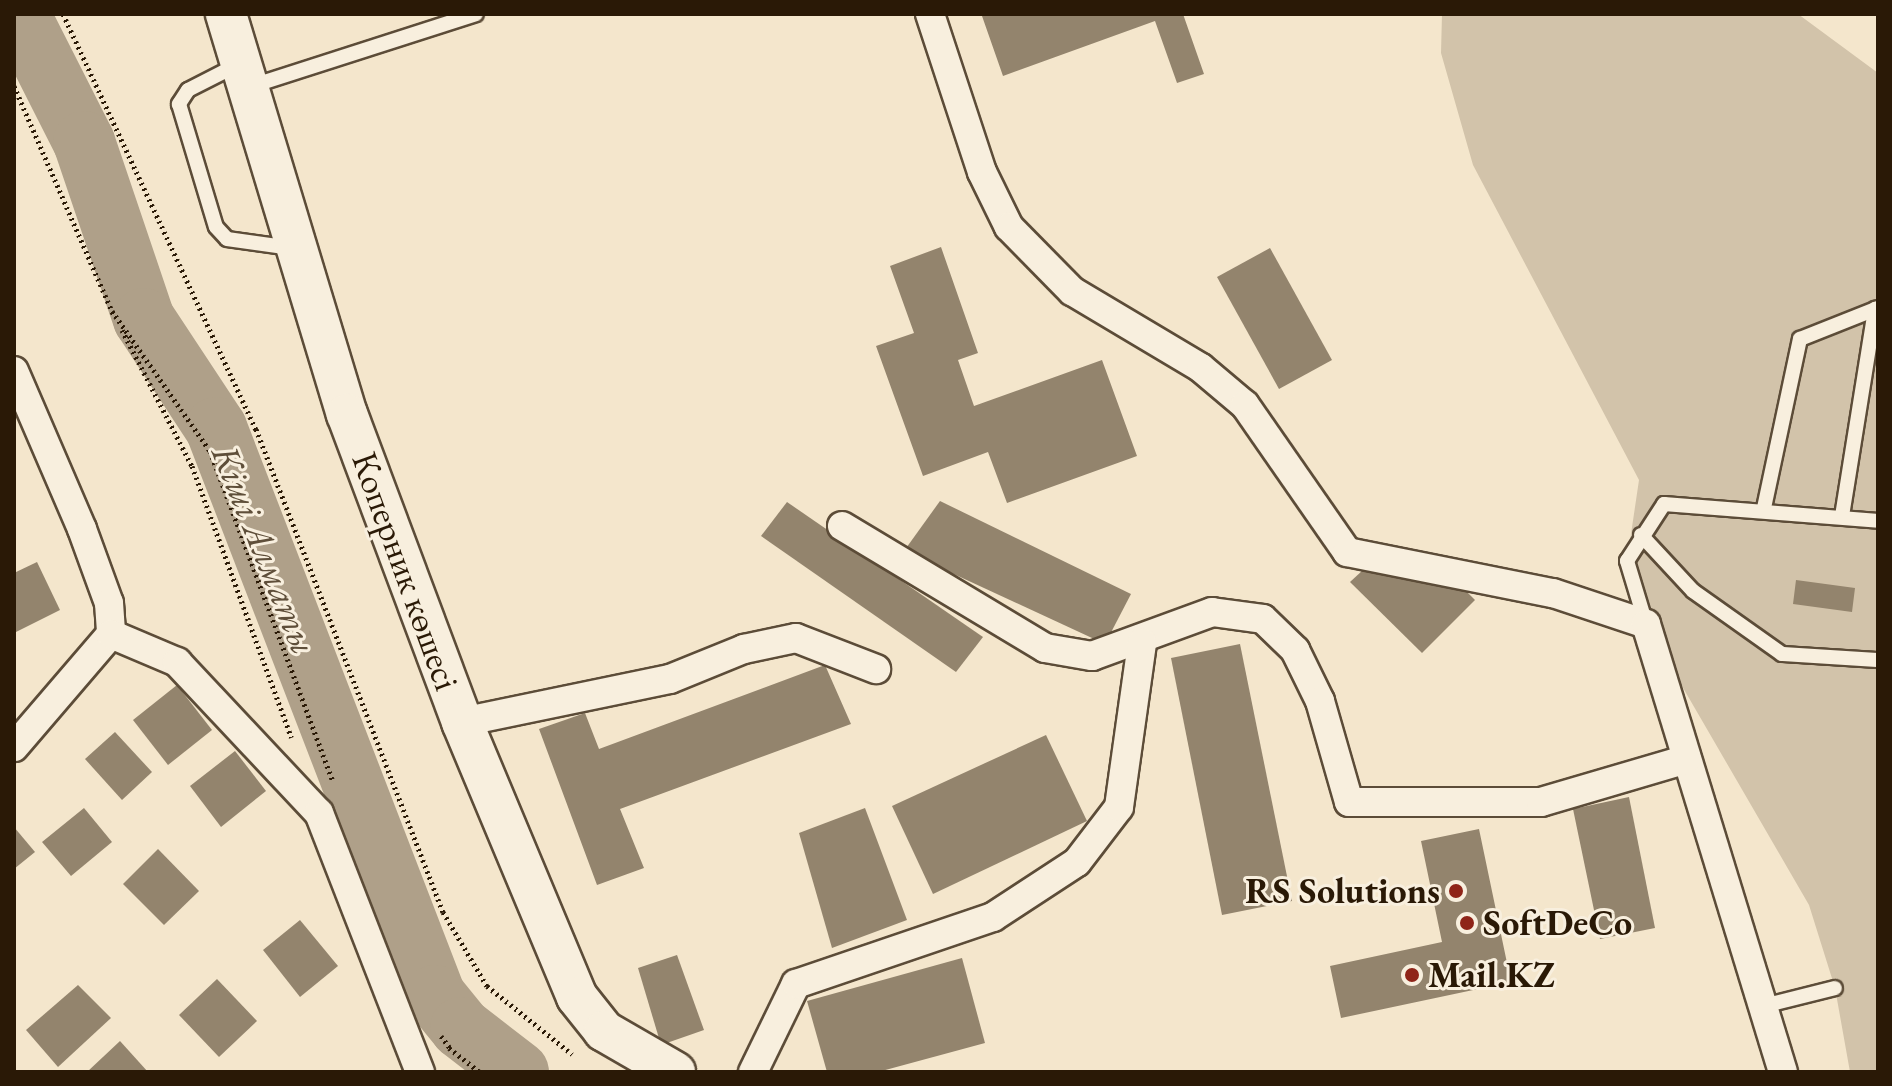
<!DOCTYPE html>
<html>
<head>
<meta charset="utf-8">
<style>
	body { margin:0 }
	#map { position:relative; width:1892px; height:1086px; overflow:hidden; background:#f4e6cc; font-family:"EB Garamond",serif }
	div>[style] { position:absolute }
	[style*='--x'] { left:calc(var(--x)*1px); top:calc(var(--y)*1px); width:calc(var(--w)*1px); rotate:calc(var(--a)*1deg) }
	.green>* { inset:0; background:#d2c3aa }
	.river>* { height:62px; margin:-31px; padding:0 31px; transform-origin:31px; border-radius:31px; background:#afa089 }
	.building>* { inset:0; background:#93846d }
	.path>* { height:5px; margin-top:-2.5px; transform-origin:0; background:repeating-linear-gradient(90deg,#2a1906 0 2px,transparent 0 6px) }
	.roads { filter:drop-shadow(2px 0 #5c4c38) drop-shadow(-2px 0 #5c4c38) drop-shadow(0 2px #5c4c38) drop-shadow(0 -2px #5c4c38) }
	.lane>* { height:14px; margin:-7px; padding:0 7px; transform-origin:7px; border-radius:7px; background:#f8efde }
	.street>* { height:28px; margin:-14px; padding:0 14px; transform-origin:14px; border-radius:14px; background:#f8efde }
	.secondary>* { height:40px; margin:-20px; padding:0 20px; transform-origin:20px; border-radius:20px; background:#f8efde }
	.dots>* { width:22px; height:22px; translate:-50% -50%; box-sizing:border-box; border:4px solid #f8efde; border-radius:50% }
	span { translate:-50% -50%; white-space:nowrap; text-align:center; line-height:1.15; -webkit-text-stroke:6px #f8efde; paint-order:stroke }
	.street-label { font-size:36px; color:#2a1906 }
	.poi-label { font-size:36px; color:#2a1906; font-weight:700 }
	.right { translate:-100% -50%; text-align:right }
	.left { translate:0 -50%; text-align:left }
	.water-label { font-size:38px; color:#5f4f3a; font-style:italic }
	.frame { position:absolute; inset:0; border:16px solid #2a1906; pointer-events:none }
</style>
</head>
<body>
<div id="map">
	<div class="green">
		<div style="clip-path:polygon(1442px 14px,1798px 14px,1878px 73px,1878px 1072px,1850px 1072px,1835px 988px,1809px 905px,1646px 624px,1627px 561px,1639px 480px,1473px 165px,1441px 53px)"></div>
	</div>
	<div class="river">
		<div style="--x:19;--y:14;--w:144;--a:63.1"></div>
		<div style="--x:84;--y:142;--w:187;--a:71.3"></div>
		<div style="--x:144;--y:319;--w:131;--a:56.6"></div>
		<div style="--x:216;--y:428;--w:609;--a:68.92"></div>
		<div style="--x:435;--y:996;--w:41;--a:50.9"></div>
		<div style="--x:461;--y:1028;--w:72;--a:37.7"></div>
	</div>
	<div class="building">
		<div style="clip-path:polygon(1183px 14px,1204px 74px,1177px 83px,1155px 21px,1003px 76px,982px 16px)"></div>
		<div style="clip-path:polygon(941px 247px,978px 353px,958px 360px,974px 406px,1102px 360px,1137px 456px,1007px 503px,988px 452px,923px 476px,876px 346px,914px 333px,890px 266px)"></div>
		<div style="clip-path:polygon(1270px 248px,1332px 360px,1279px 389px,1217px 277px)"></div>
		<div style="clip-path:polygon(940px 501px,1131px 594px,1105px 644px,904px 551px)"></div>
		<div style="clip-path:polygon(787px 502px,983px 637px,956px 672px,761px 536px)"></div>
		<div style="clip-path:polygon(37px 562px,60px 610px,14px 633px,14px 573px)"></div>
		<div style="clip-path:polygon(1363px 570px,1452px 577px,1475px 600px,1422px 653px,1350px 582px)"></div>
		<div style="clip-path:polygon(1796px 580px,1855px 588px,1852px 612px,1793px 604px)"></div>
		<div style="clip-path:polygon(1240px 644px,1292px 901px,1222px 915px,1171px 658px)"></div>
		<div style="clip-path:polygon(825px 665px,851px 724px,620px 809px,644px 868px,597px 885px,539px 729px,585px 713px,599px 749px)"></div>
		<div style="clip-path:polygon(177px 685px,212px 730px,168px 765px,133px 720px)"></div>
		<div style="clip-path:polygon(115px 732px,152px 772px,122px 800px,85px 759px)"></div>
		<div style="clip-path:polygon(1046px 735px,1087px 821px,933px 894px,892px 806px)"></div>
		<div style="clip-path:polygon(235px 751px,266px 791px,221px 827px,190px 786px)"></div>
		<div style="clip-path:polygon(1629px 797px,1655px 928px,1600px 939px,1573px 809px)"></div>
		<div style="clip-path:polygon(84px 808px,112px 842px,71px 876px,42px 842px)"></div>
		<div style="clip-path:polygon(865px 808px,907px 920px,832px 948px,799px 833px)"></div>
		<div style="clip-path:polygon(14px 827px,35px 852px,14px 869px)"></div>
		<div style="clip-path:polygon(1479px 829px,1511px 982px,1341px 1018px,1330px 966px,1442px 942px,1421px 841px)"></div>
		<div style="clip-path:polygon(158px 849px,199px 891px,164px 925px,123px 884px)"></div>
		<div style="clip-path:polygon(300px 920px,338px 966px,300px 997px,263px 950px)"></div>
		<div style="clip-path:polygon(677px 955px,704px 1030px,661px 1045px,638px 968px)"></div>
		<div style="clip-path:polygon(962px 958px,985px 1043px,878px 1072px,827px 1072px,807px 1001px)"></div>
		<div style="clip-path:polygon(217px 979px,257px 1021px,219px 1057px,179px 1015px)"></div>
		<div style="clip-path:polygon(78px 985px,111px 1018px,58px 1067px,26px 1030px)"></div>
		<div style="clip-path:polygon(120px 1041px,148px 1072px,87px 1072px)"></div>
	</div>
	<div class="path">
		<div style="--x:63;--y:14;--w:458;--a:65.1"></div>
		<div style="--x:256;--y:429;--w:518;--a:68.84"></div>
		<div style="--x:443;--y:912;--w:86;--a:59.3"></div>
		<div style="--x:487;--y:986;--w:109;--a:38.7"></div>
		<div style="--x:14;--y:86;--w:249;--a:66.5"></div>
		<div style="--x:112;--y:311;--w:171;--a:55"></div>
		<div style="--x:210;--y:451;--w:352;--a:69.6"></div>
		<div style="--x:122;--y:330;--w:153;--a:62.8"></div>
		<div style="--x:192;--y:466;--w:289;--a:69.9"></div>
		<div style="--x:441;--y:1036;--w:15;--a:53"></div>
		<div style="--x:449;--y:1048;--w:39;--a:38"></div>
	</div>
	<div class="roads">
		<div class="lane">
			<div style="--x:239;--y:64;--w:57;--a:153"></div>
			<div style="--x:188;--y:90;--w:17;--a:123"></div>
			<div style="--x:179;--y:104;--w:128;--a:73.3"></div>
			<div style="--x:216;--y:227;--w:16;--a:47"></div>
			<div style="--x:227;--y:239;--w:65;--a:8"></div>
			<div style="--x:252;--y:86;--w:235;--a:-17.8"></div>
			<div style="--x:1764;--y:508;--w:173;--a:-78"></div>
			<div style="--x:1800;--y:339;--w:84;--a:-21.7"></div>
			<div style="--x:1842;--y:516;--w:210;--a:-80.9"></div>
			<div style="--x:1641;--y:535;--w:76;--a:47.1"></div>
			<div style="--x:1693;--y:591;--w:109;--a:35.3"></div>
			<div style="--x:1782;--y:654;--w:96;--a:3.6"></div>
			<div style="--x:1646;--y:624;--w:66;--a:-106.8"></div>
			<div style="--x:1627;--y:561;--w:68;--a:-57"></div>
			<div style="--x:1664;--y:504;--w:215;--a:4.5"></div>
			<div style="--x:1763;--y:1006;--w:74;--a:-14"></div>
		</div>
		<div class="street">
			<div style="--x:930;--y:14;--w:166;--a:71.8"></div>
			<div style="--x:982;--y:172;--w:61;--a:63.9"></div>
			<div style="--x:1009;--y:227;--w:90;--a:45.5"></div>
			<div style="--x:1072;--y:291;--w:150;--a:30.8"></div>
			<div style="--x:1201;--y:368;--w:57;--a:40.1"></div>
			<div style="--x:1245;--y:405;--w:179;--a:55.2"></div>
			<div style="--x:1347;--y:552;--w:210;--a:11.3"></div>
			<div style="--x:1553;--y:593;--w:98;--a:18.4"></div>
			<div style="--x:1646;--y:624;--w:468;--a:73"></div>
			<div style="--x:14;--y:371;--w:172;--a:66.7"></div>
			<div style="--x:82;--y:529;--w:79;--a:70"></div>
			<div style="--x:109;--y:603;--w:31;--a:86"></div>
			<div style="--x:111;--y:634;--w:149;--a:130.6"></div>
			<div style="--x:842;--y:526;--w:237;--a:31"></div>
			<div style="--x:1045;--y:648;--w:48;--a:9.7"></div>
			<div style="--x:1092;--y:656;--w:128;--a:-20.1"></div>
			<div style="--x:1212;--y:612;--w:51;--a:7.8"></div>
			<div style="--x:1263;--y:619;--w:45;--a:44.1"></div>
			<div style="--x:1295;--y:650;--w:57;--a:63.9"></div>
			<div style="--x:1320;--y:701;--w:105;--a:74"></div>
			<div style="--x:1349;--y:802;--w:192;--a:0"></div>
			<div style="--x:1541;--y:802;--w:152;--a:-16.4"></div>
			<div style="--x:111;--y:634;--w:72;--a:23"></div>
			<div style="--x:177;--y:662;--w:207;--a:46.8"></div>
			<div style="--x:319;--y:813;--w:278;--a:68.7"></div>
			<div style="--x:462;--y:722;--w:212;--a:-11.7"></div>
			<div style="--x:670;--y:679;--w:80;--a:-22.1"></div>
			<div style="--x:744;--y:649;--w:53;--a:-11.9"></div>
			<div style="--x:796;--y:638;--w:86;--a:21.2"></div>
			<div style="--x:753;--y:1072;--w:98;--a:-64"></div>
			<div style="--x:796;--y:984;--w:208;--a:-18.8"></div>
			<div style="--x:993;--y:917;--w:100;--a:-33.2"></div>
			<div style="--x:1077;--y:862;--w:69;--a:-52.6"></div>
			<div style="--x:1119;--y:807;--w:166;--a:-82"></div>
		</div>
		<div class="secondary">
			<div style="--x:226;--y:14;--w:418;--a:73.2"></div>
			<div style="--x:347;--y:414;--w:329;--a:69.5"></div>
			<div style="--x:462;--y:722;--w:298;--a:67.3"></div>
			<div style="--x:577;--y:997;--w:43;--a:51.5"></div>
			<div style="--x:604;--y:1031;--w:82;--a:30"></div>
		</div>
	</div>
	<div class="dots">
		<div style="left:1456px;top:891px;background:#8f2418"></div>
		<div style="left:1467px;top:923px;background:#8f2418"></div>
		<div style="left:1412px;top:975px;background:#8f2418"></div>
	</div>
	<div class="street-label">
		<span style="left:406px;top:571px;rotate:70deg">Коперник көшесі</span>
	</div>
	<div class="poi-label">
		<span class="right" style="left:1440px;top:891px">RS Solutions</span>
		<span class="left" style="left:1483px;top:923px">SoftDeCo</span>
		<span class="left" style="left:1428px;top:975px">Mail.KZ</span>
	</div>
	<div class="water-label">
		<span style="left:265px;top:549px;rotate:68deg">Кіші Алматы</span>
	</div>
	<div class="frame"></div>
</div>
</body>
</html>
